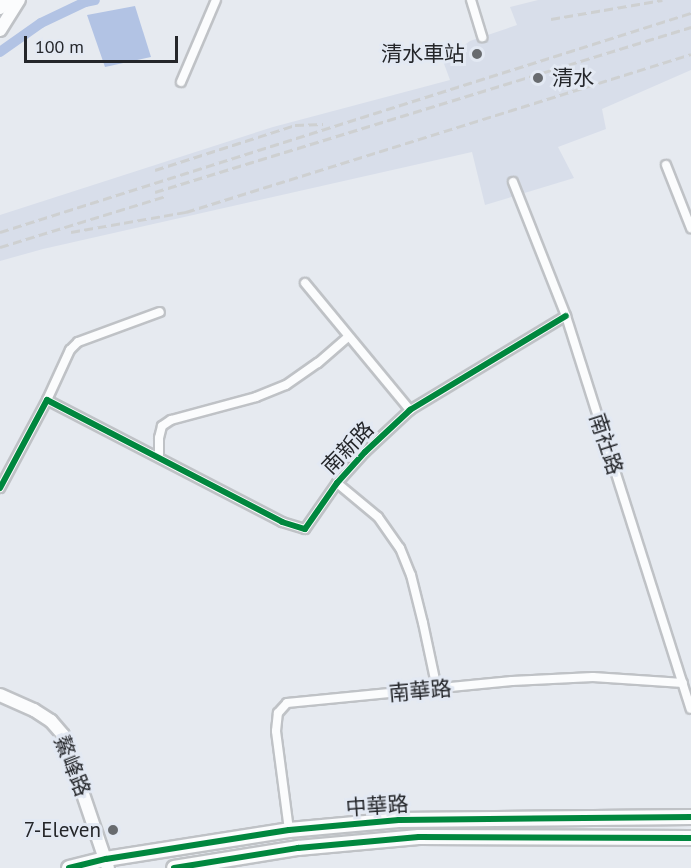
<!DOCTYPE html>
<html>
<head>
<meta charset="utf-8">
<style>
	body { margin:0 }
	#map { position:relative; width:691px; height:868px; overflow:hidden; background:#e6eaf0; font-family:"PT Sans","Noto Sans TC",sans-serif }
	div>[style] { position:absolute }
	[style*='--x'] { left:calc(var(--x)*1px); top:calc(var(--y)*1px); width:calc(var(--w)*1px); rotate:calc(var(--a)*1deg) }
	.built>* { inset:0; background:#d8deea }
	.water>* { inset:0; background:#b2c3e4 }
	.canal>* { height:10px; margin:-5px; padding:0 5px; transform-origin:5px; border-radius:5px; background:#b2c3e4 }
	.roads { filter:drop-shadow(2px 0 #bfc2c6) drop-shadow(-2px 0 #bfc2c6) drop-shadow(0 2px #bfc2c6) drop-shadow(0 -2px #bfc2c6) }
	.street>* { height:8px; margin:-4px; padding:0 4px; transform-origin:4px; border-radius:4px; background:#fbfcfd }
	.secondary>* { height:12px; margin:-6px; padding:0 6px; transform-origin:6px; border-radius:6px; background:#fbfcfd }
	.primary>* { height:14px; margin:-7px; padding:0 7px; transform-origin:7px; border-radius:7px; background:#fbfcfd }
	.rail>* { height:3px; margin-top:-1.5px; transform-origin:0; background:repeating-linear-gradient(90deg,#ced0d1 0 9px,transparent 0 13.5px) }
	.cycleway>* { height:6px; margin:-3px; padding:0 3px; transform-origin:3px; border-radius:3px; background:#00873e }
	.dots>* { width:16px; height:16px; translate:-50% -50%; box-sizing:border-box; border:3px solid #e3e9f3; border-radius:50% }
	span { translate:-50% -50%; white-space:nowrap; text-align:center; line-height:1.15; -webkit-text-stroke:6px #e3e9f3; paint-order:stroke }
	.poi-label { font-size:21px; color:#24262a }
	.right { translate:-100% -50%; text-align:right }
	.left { translate:0 -50%; text-align:left }
	.street-label { font-size:21px; color:#24262a }
	.scale { position:absolute; left:24px; top:36px; width:154px; height:27px; box-sizing:border-box; border:3px solid #24262a; border-top:0; padding-left:8px; font-size:18px; line-height:21px; white-space:nowrap; color:#24262a; -webkit-text-stroke:4px #e3e9f3; paint-order:stroke }
</style>
</head>
<body>
<div id="map">
	<div class="built">
		<div style="clip-path:polygon(538px 0,691px 0,691px 70px,602px 109px,606px 129px,558px 147px,574px 178px,485px 205px,472px 152px,43px 249px,0 261px,0 215px,273px 127px,450px 80px,443px 61px,470px 41px,517px 25px,510px 7px)"></div>
	</div>
	<div class="water">
		<div style="clip-path:polygon(135px 6px,151px 57px,105px 67px,87px 15px)"></div>
	</div>
	<div class="canal">
		<div style="--x:0;--y:52;--w:50;--a:-35.3"></div>
		<div style="--x:41;--y:23;--w:49;--a:-25.5"></div>
		<div style="--x:85;--y:2;--w:10;--a:-11"></div>
	</div>
	<div class="roads">
		<div class="street">
			<div style="--x:471;--y:0;--w:39;--a:73"></div>
			<div style="--x:181;--y:82;--w:89;--a:-66.9"></div>
			<div style="--x:666;--y:165;--w:68;--a:68.4"></div>
			<div style="--x:513;--y:182;--w:144;--a:68.4"></div>
			<div style="--x:566;--y:316;--w:412;--a:72.4"></div>
			<div style="--x:305;--y:283;--w:165;--a:50.4"></div>
			<div style="--x:47;--y:400;--w:55;--a:-65.3"></div>
			<div style="--x:70;--y:350;--w:11;--a:-45"></div>
			<div style="--x:78;--y:342;--w:87;--a:-20.1"></div>
			<div style="--x:159;--y:457;--w:19;--a:-90"></div>
			<div style="--x:159;--y:438;--w:12;--a:-76"></div>
			<div style="--x:162;--y:426;--w:11;--a:-34"></div>
			<div style="--x:171;--y:420;--w:88;--a:-15.1"></div>
			<div style="--x:256;--y:397;--w:32;--a:-22"></div>
			<div style="--x:286;--y:385;--w:39;--a:-35"></div>
			<div style="--x:318;--y:363;--w:40;--a:-41"></div>
			<div style="--x:337;--y:483;--w:53;--a:39.7"></div>
			<div style="--x:378;--y:517;--w:38;--a:55"></div>
			<div style="--x:400;--y:548;--w:29;--a:68"></div>
			<div style="--x:411;--y:575;--w:49;--a:76"></div>
			<div style="--x:423;--y:623;--w:67;--a:78"></div>
			<div style="--x:0;--y:488;--w:100;--a:-61.9"></div>
			<div style="--x:47;--y:400;--w:265;--a:27.4"></div>
			<div style="--x:282;--y:522;--w:24;--a:17"></div>
			<div style="--x:305;--y:529;--w:56;--a:-55.2"></div>
			<div style="--x:337;--y:483;--w:42;--a:-47.9"></div>
			<div style="--x:365;--y:452;--w:62;--a:-43"></div>
			<div style="--x:410;--y:410;--w:182;--a:-31.1"></div>
			<div style="--x:289;--y:830;--w:100;--a:-97.5"></div>
			<div style="--x:276;--y:731;--w:18;--a:-84"></div>
			<div style="--x:278;--y:713;--w:13;--a:-48"></div>
			<div style="--x:287;--y:703;--w:226;--a:-5.6"></div>
			<div style="--x:512;--y:681;--w:81;--a:-2.8"></div>
			<div style="--x:593;--y:677;--w:90;--a:3.8"></div>
		</div>
		<div class="secondary">
			<div style="--x:0;--y:30;--w:36;--a:-58"></div>
			<div style="--x:0;--y:695;--w:37;--a:24"></div>
			<div style="--x:34;--y:710;--w:20;--a:33"></div>
			<div style="--x:51;--y:721;--w:18;--a:49"></div>
			<div style="--x:63;--y:735;--w:140;--a:71.3"></div>
		</div>
		<div class="primary">
			<div style="--x:0;--y:7;--w:9;--a:-54"></div>
			<div style="--x:69;--y:868;--w:38;--a:-14"></div>
			<div style="--x:106;--y:859;--w:185;--a:-9"></div>
			<div style="--x:289;--y:830;--w:110;--a:-5.2"></div>
			<div style="--x:399;--y:820;--w:292;--a:-0.6"></div>
			<div style="--x:174;--y:868;--w:126;--a:-9.2"></div>
			<div style="--x:298;--y:848;--w:121;--a:-5.2"></div>
			<div style="--x:419;--y:837;--w:272;--a:0.2"></div>
		</div>
	</div>
	<div class="rail">
		<div style="--x:551;--y:19;--w:113;--a:-9.7"></div>
		<div style="--x:155;--y:170;--w:147;--a:-17.8"></div>
		<div style="--x:295;--y:125;--w:28;--a:-2"></div>
		<div style="--x:155;--y:192;--w:561;--a:-17.11"></div>
		<div style="--x:0;--y:232;--w:725;--a:-17.59"></div>
		<div style="--x:71;--y:232;--w:117;--a:-9.9"></div>
		<div style="--x:186;--y:212;--w:529;--a:-17.37"></div>
		<div style="--x:0;--y:247;--w:174;--a:-17.1"></div>
	</div>
	<div class="cycleway">
		<div style="--x:0;--y:488;--w:100;--a:-61.9"></div>
		<div style="--x:47;--y:400;--w:265;--a:27.4"></div>
		<div style="--x:282;--y:522;--w:24;--a:17"></div>
		<div style="--x:305;--y:529;--w:56;--a:-55.2"></div>
		<div style="--x:337;--y:483;--w:42;--a:-47.9"></div>
		<div style="--x:365;--y:452;--w:62;--a:-43"></div>
		<div style="--x:410;--y:410;--w:182;--a:-31.1"></div>
		<div style="--x:69;--y:868;--w:38;--a:-14"></div>
		<div style="--x:106;--y:859;--w:185;--a:-9"></div>
		<div style="--x:289;--y:830;--w:110;--a:-5.2"></div>
		<div style="--x:399;--y:820;--w:292;--a:-0.6"></div>
		<div style="--x:174;--y:868;--w:126;--a:-9.2"></div>
		<div style="--x:298;--y:848;--w:121;--a:-5.2"></div>
		<div style="--x:419;--y:837;--w:272;--a:0.2"></div>
	</div>
	<div class="dots">
		<div style="left:477px;top:54px;background:#686b6f"></div>
		<div style="left:538px;top:78px;background:#686b6f"></div>
		<div style="left:113px;top:830px;background:#686b6f"></div>
	</div>
	<div class="poi-label">
		<span class="right" style="left:465px;top:54px">清水車站</span>
		<span class="left" style="left:552px;top:78px">清水</span>
		<span class="right" style="left:101px;top:830px">7-Eleven</span>
	</div>
	<div class="street-label">
		<span style="left:606px;top:444px;rotate:72deg">南社路</span>
		<span style="left:348px;top:448px;rotate:-46deg">南新路</span>
		<span style="left:420px;top:691px;rotate:-5deg">南華路</span>
		<span style="left:72px;top:766px;rotate:68deg">鰲峰路</span>
		<span style="left:377px;top:806px;rotate:-4deg">中華路</span>
	</div>
	<div class="scale">100 m</div>
</div>
</body>
</html>
